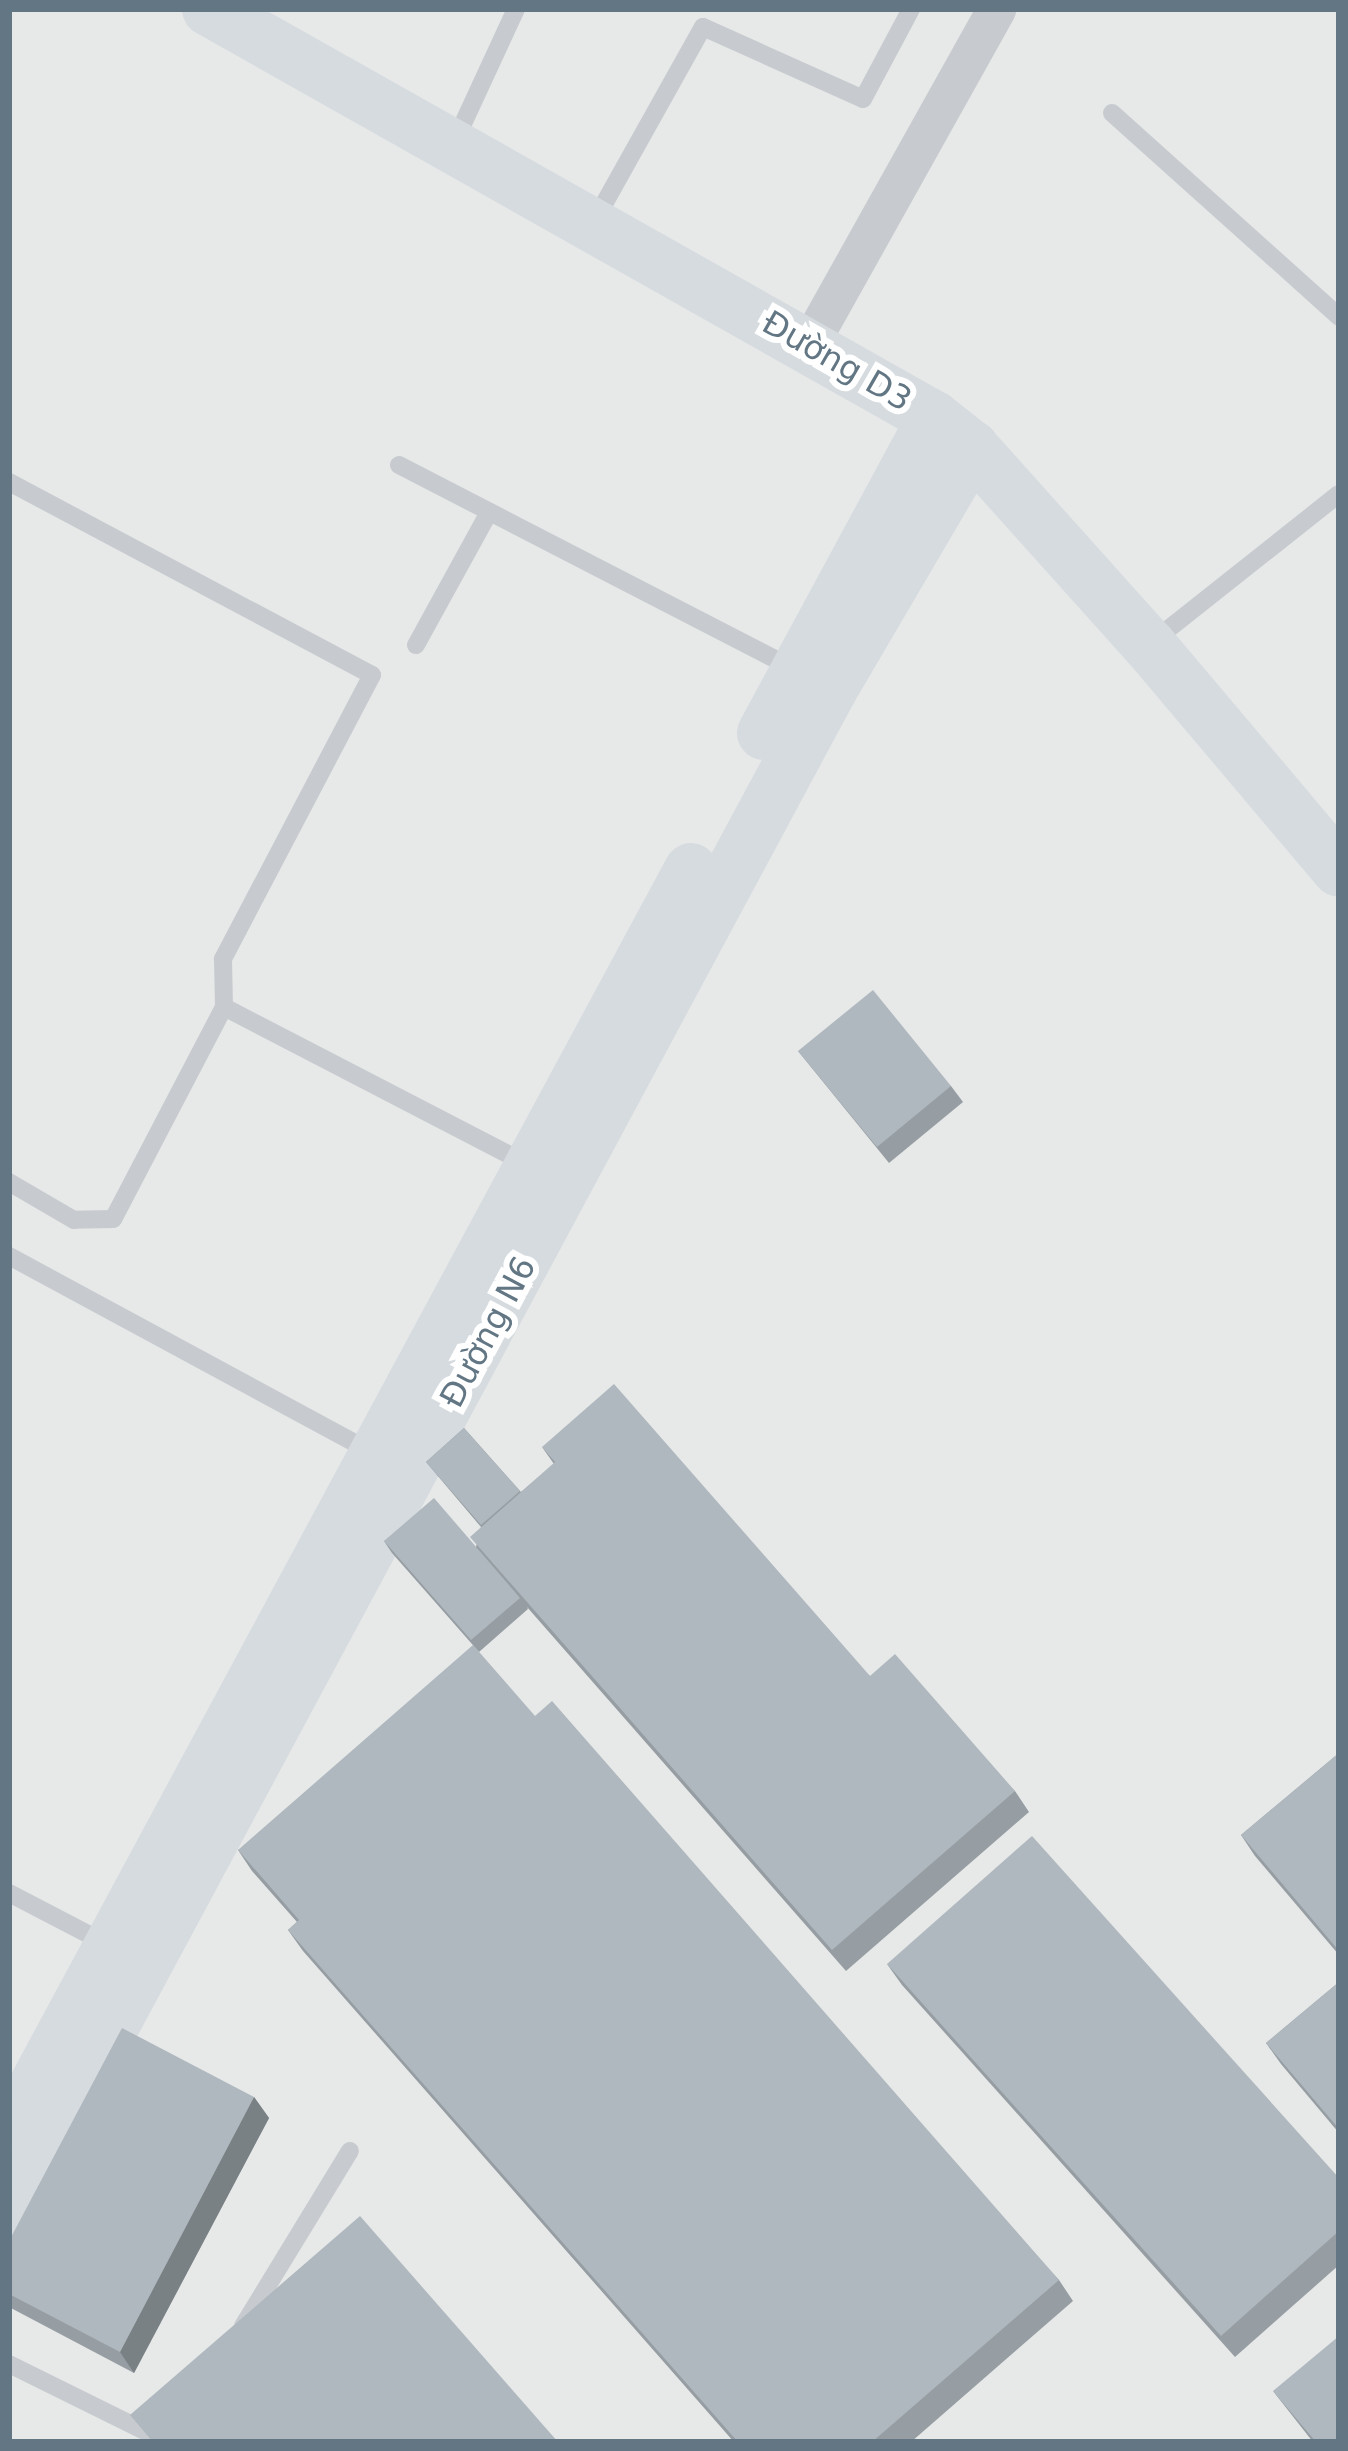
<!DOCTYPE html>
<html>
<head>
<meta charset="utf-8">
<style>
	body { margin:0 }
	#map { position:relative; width:1348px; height:2451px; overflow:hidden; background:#f9f9f7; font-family:"DejaVu Sans",sans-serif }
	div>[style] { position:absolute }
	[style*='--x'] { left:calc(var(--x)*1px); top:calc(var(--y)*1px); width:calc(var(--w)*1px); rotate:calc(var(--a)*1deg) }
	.built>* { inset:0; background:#e7e8e8 }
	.lane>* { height:18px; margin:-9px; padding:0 9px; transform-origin:9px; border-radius:9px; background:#c7cbcf }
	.street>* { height:39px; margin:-19.5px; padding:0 19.5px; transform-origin:19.5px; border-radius:19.5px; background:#c7cbcf }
	.secondary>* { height:54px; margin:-27px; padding:0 27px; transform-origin:27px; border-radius:27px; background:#d6dbdf }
	.wall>* { inset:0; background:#969ea3 }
	.shaded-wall>* { inset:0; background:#7a8185 }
	.building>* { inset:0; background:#afb8be }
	span { translate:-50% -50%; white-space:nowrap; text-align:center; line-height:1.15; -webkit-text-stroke:12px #fff; paint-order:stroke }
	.street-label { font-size:33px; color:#627684 }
	.frame { position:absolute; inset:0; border:12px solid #627684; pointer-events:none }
</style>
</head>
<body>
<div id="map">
	<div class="built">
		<div style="clip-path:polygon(9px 9px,1339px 9px,1339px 2442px,9px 2442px)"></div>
	</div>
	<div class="lane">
		<div style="--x:1112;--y:113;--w:305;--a:41.9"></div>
		<div style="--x:455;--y:141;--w:145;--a:-65.2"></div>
		<div style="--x:595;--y:220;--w:221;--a:-60.8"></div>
		<div style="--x:703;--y:27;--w:175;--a:24.2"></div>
		<div style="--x:863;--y:99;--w:102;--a:-61.9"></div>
		<div style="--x:399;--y:465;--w:445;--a:27.3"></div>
		<div style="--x:9;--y:482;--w:411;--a:28"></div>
		<div style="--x:372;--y:675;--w:321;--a:117.7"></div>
		<div style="--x:223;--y:959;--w:48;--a:88.8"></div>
		<div style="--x:224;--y:1007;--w:239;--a:117.6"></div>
		<div style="--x:113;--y:1219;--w:39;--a:179"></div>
		<div style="--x:74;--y:1220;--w:75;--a:-149.7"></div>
		<div style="--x:1152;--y:642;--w:238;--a:-38.4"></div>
		<div style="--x:416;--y:645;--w:152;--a:-61.2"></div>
		<div style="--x:224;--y:1007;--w:343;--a:27.4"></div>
		<div style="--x:9;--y:1256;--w:415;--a:28.4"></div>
		<div style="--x:9;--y:1893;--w:110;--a:27.5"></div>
		<div style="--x:243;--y:2326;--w:205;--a:-58.6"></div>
		<div style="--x:9;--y:2364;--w:176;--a:26.3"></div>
	</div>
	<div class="street">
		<div style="--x:809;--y:344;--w:384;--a:-60.8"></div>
	</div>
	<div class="secondary">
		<div style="--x:209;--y:9;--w:832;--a:29.43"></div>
		<div style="--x:934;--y:418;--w:48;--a:38.3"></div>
		<div style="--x:972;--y:448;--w:265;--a:48.1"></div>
		<div style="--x:1149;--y:645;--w:294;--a:49.8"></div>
		<div style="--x:764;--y:733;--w:358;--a:-61.6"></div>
		<div style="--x:9;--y:2135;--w:1437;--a:-61.67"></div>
		<div style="--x:9;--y:2218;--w:1735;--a:-61.75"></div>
		<div style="--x:830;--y:690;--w:281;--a:-59.6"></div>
	</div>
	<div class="wall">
		<div style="clip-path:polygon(798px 1051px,951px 1086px,963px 1102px,889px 1163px)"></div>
		<div style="clip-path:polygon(464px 1428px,521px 1492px,554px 1464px,542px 1447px,870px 1676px,1015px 1791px,1029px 1812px,846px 1971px,527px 1607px,528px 1609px,479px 1652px,392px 1553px,384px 1541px,476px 1547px,481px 1527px,426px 1462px)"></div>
		<div style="clip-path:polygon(535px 1716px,1059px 2280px,1073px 2301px,911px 2442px,734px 2442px,303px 1951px,288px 1930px,297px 1922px,252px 1871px,238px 1850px)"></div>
		<div style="clip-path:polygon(1339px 1753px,1339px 1955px,1255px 1856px,1241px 1835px)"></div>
		<div style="clip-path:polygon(887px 1964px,1339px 2178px,1339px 2265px,1235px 2357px,902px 1985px)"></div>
		<div style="clip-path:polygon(1339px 1982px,1339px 2133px,1281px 2064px,1266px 2043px)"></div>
		<div style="clip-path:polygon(254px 2097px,269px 2118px,134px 2373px,9px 2307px,9px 2241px)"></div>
		<div style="clip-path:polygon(1273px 2391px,1339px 2442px,1313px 2442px)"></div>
	</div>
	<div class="shaded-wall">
		<div style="clip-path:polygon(254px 2097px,269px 2118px,134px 2373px,120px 2352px)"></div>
	</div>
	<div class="building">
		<div style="clip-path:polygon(873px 990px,951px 1086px,877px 1147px,798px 1051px)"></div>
		<div style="clip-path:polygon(614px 1384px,870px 1676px,895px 1654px,1015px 1791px,832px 1950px,470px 1537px,555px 1462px,542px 1447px)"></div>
		<div style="clip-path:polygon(464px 1428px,520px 1491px,481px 1525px,426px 1462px)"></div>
		<div style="clip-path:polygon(434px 1498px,520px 1598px,471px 1640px,384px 1541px)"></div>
		<div style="clip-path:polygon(473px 1645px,535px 1716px,552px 1701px,1059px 2280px,872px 2442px,738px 2442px,288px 1930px,299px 1920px,238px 1850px)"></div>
		<div style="clip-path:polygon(1339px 1753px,1339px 1951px,1241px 1835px)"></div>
		<div style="clip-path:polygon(1032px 1836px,1339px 2178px,1339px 2231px,1221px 2336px,887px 1964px)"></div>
		<div style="clip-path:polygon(1339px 1982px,1339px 2129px,1266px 2043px)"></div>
		<div style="clip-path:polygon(122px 2028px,254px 2097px,120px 2352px,9px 2294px,9px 2241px)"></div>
		<div style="clip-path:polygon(360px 2216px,558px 2442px,153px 2442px,130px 2415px)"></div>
		<div style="clip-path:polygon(1339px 2336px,1339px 2442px,1316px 2442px,1273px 2391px)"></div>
	</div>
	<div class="street-label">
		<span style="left:837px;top:361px;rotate:30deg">Đường D3</span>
		<span style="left:488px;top:1332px;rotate:-62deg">Đường N6</span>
	</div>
	<div class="frame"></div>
</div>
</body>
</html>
